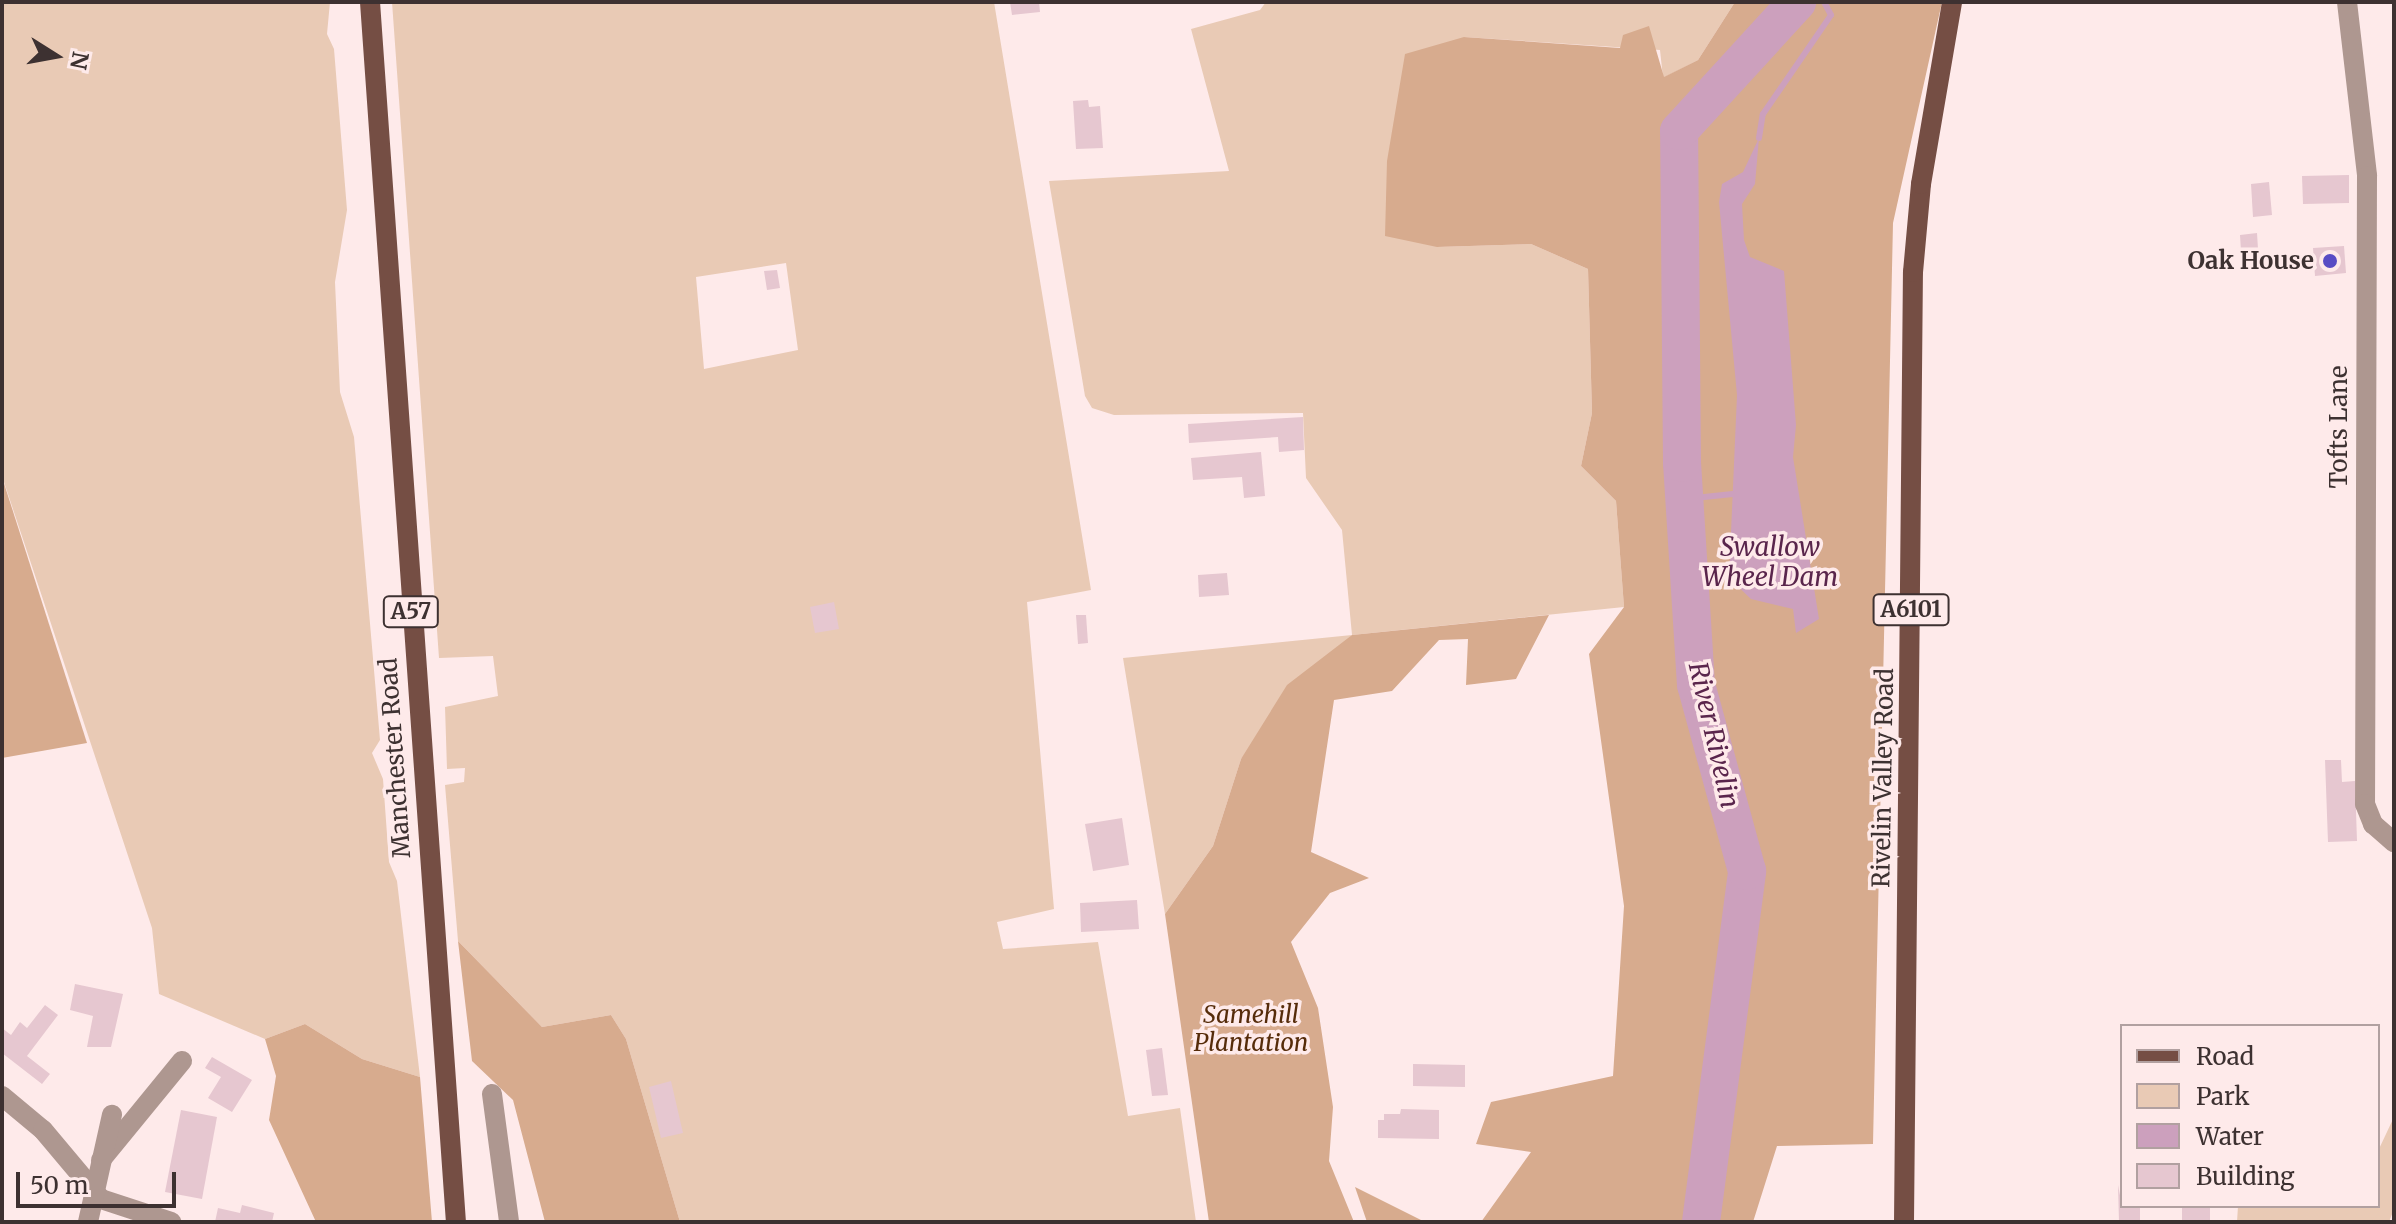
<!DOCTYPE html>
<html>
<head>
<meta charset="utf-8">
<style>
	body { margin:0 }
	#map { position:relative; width:2396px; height:1224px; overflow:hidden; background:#feeaea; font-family:Merriweather,serif }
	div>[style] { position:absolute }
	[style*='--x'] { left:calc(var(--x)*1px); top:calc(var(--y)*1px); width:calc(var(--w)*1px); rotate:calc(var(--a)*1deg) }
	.green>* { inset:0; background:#e9cab5 }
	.forest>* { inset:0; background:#d7ab8e }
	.water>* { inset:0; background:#cca0bd }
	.stream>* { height:6px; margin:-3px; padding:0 3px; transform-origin:3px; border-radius:3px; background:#cca0bd }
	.river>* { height:38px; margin:-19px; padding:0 19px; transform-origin:19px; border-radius:19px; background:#cca0bd }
	.building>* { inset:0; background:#e6c7d0 }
	.minor>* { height:20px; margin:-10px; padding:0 10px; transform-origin:10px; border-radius:10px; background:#ae9790 }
	.major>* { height:20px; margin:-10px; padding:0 10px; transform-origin:10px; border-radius:10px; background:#754e44 }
	.dots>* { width:22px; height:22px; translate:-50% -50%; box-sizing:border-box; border:4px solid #feeaea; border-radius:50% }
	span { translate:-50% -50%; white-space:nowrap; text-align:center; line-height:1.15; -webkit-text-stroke:7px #feeaea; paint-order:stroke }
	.shield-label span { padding:2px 6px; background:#feeaea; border:2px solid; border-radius:6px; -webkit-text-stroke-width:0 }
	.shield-label { font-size:22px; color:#3d3131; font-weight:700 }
	.poi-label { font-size:24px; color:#3d3131; font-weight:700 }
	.right { translate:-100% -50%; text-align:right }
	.street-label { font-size:24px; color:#3d3131 }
	.park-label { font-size:24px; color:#562c0a; font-style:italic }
	.water-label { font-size:26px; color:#5a254c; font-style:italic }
	.frame { position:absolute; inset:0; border:4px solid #3d3131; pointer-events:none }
	.legend { position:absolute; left:2120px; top:1024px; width:260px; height:184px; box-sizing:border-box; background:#feeaea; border:2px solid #b1a0a0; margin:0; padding:10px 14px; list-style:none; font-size:24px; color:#3d3131 }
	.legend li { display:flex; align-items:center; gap:16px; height:40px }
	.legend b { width:40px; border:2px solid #b1a0a0 }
	.north { position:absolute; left:16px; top:16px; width:80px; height:80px; -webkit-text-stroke:6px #feeaea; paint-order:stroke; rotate:101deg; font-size:22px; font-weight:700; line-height:32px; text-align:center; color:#3d3131 }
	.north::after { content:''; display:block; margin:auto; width:28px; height:36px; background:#3d3131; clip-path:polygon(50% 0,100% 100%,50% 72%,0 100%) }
	.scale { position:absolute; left:16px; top:1172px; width:160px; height:36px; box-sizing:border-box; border:4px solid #3d3131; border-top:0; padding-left:10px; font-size:24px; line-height:28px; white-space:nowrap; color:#3d3131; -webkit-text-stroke:6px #feeaea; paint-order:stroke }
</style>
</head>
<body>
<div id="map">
	<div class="green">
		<div style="clip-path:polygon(2px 2px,330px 2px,327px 34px,334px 49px,347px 210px,335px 282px,340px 392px,354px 437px,380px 740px,372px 753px,383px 779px,389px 862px,397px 881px,420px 1077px,362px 1059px,305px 1024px,265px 1039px,159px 994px,152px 928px,2px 476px)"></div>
		<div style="clip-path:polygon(evenodd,392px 2px,994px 2px,1091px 590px,1027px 602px,1054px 909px,997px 922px,1003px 949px,1098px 942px,1128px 1116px,1180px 1108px,1196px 1222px,680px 1222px,626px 1039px,611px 1015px,542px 1027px,458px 941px,445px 785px,464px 782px,465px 768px,447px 769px,445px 707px,498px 696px,493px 656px,439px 658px,392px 2px,786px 263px,798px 350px,704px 369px,696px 277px,786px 263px)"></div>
		<div style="clip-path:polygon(1266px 2px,1735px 2px,1698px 60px,1663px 78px,1660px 50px,1464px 37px,1437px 247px,1531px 244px,1588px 269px,1592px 413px,1581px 466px,1616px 501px,1624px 607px,1352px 635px,1241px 759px,1213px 846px,1165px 914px,1123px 658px,1352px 635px,1342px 530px,1306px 478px,1303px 413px,1114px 415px,1092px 408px,1085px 396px,1049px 181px,1229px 171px,1191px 29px,1260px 10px)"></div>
		<div style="clip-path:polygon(2394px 1117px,2394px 1209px,2389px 1222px,2237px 1222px,2238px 1206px,2378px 1206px,2378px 1151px)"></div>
	</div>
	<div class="forest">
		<div style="clip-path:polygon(1735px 2px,1942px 2px,1893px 223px,1873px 1144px,1777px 1146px,1753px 1222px,1481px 1222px,1531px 1152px,1476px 1144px,1491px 1102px,1613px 1076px,1624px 906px,1589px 654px,1624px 607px,1616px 501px,1581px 466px,1592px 413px,1588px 269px,1531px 244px,1437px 247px,1385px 236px,1387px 161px,1405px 54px,1464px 37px,1620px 48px,1623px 35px,1649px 26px,1664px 77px,1698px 60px)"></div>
		<div style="clip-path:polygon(2px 477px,87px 743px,2px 758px)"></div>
		<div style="clip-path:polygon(1549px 615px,1516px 679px,1466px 685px,1468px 639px,1439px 640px,1392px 691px,1334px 700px,1311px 852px,1369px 878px,1330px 893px,1291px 942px,1318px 1008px,1333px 1107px,1329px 1161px,1354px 1222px,1209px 1222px,1165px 914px,1213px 846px,1241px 759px,1287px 685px,1352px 635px)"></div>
		<div style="clip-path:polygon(458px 941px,542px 1027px,611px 1015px,626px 1039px,680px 1222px,545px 1222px,513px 1100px,472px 1061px)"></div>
		<div style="clip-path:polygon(305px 1024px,362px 1059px,420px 1077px,432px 1222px,316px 1222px,269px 1120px,276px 1076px,265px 1039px)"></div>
		<div style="clip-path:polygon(1355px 1187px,1425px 1222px,1367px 1222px)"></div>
	</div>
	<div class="water">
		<div style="clip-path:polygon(1759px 138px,1755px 184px,1742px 204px,1744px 240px,1750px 257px,1784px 271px,1796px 425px,1793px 457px,1819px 619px,1796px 633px,1793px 609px,1751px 599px,1729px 578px,1737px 395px,1719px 202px,1722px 184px,1743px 172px)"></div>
	</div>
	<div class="stream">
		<div style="--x:1759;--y:138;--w:24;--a:-81"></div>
		<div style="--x:1763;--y:114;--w:120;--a:-55.5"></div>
		<div style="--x:1831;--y:15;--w:15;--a:-118"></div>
		<div style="--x:1685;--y:499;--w:48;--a:-5.9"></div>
	</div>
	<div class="river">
		<div style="--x:1701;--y:1222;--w:354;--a:-82.5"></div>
		<div style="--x:1747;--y:871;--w:193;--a:-105.3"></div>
		<div style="--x:1696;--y:685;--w:222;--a:-93.6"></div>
		<div style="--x:1682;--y:463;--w:332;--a:-90.5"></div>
		<div style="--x:1679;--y:131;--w:175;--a:-47.5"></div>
	</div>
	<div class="building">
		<div style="clip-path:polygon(1010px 2px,1039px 2px,1040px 12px,1012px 15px)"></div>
		<div style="clip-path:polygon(1088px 100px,1089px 107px,1100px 106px,1103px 148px,1076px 149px,1073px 101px)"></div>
		<div style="clip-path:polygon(2349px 175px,2349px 203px,2303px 204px,2302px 176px)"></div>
		<div style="clip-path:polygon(2269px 182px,2272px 215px,2253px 217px,2251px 184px)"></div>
		<div style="clip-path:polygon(2257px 233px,2259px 265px,2242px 267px,2240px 235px)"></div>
		<div style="clip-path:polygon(2344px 246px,2346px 273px,2315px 276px,2313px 248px)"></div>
		<div style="clip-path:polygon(777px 270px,780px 288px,767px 290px,764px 271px)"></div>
		<div style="clip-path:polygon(1303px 417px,1304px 450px,1279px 452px,1278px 437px,1189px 443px,1188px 424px)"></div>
		<div style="clip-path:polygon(1261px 452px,1265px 496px,1244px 498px,1242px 477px,1193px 480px,1191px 458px)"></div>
		<div style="clip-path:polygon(1227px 573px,1229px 595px,1199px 597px,1198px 575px)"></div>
		<div style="clip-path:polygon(834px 602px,839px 629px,815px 633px,810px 607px)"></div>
		<div style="clip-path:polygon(1076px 615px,1086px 615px,1088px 643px,1078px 644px)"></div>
		<div style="clip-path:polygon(2325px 760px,2341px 760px,2342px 782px,2355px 781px,2357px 841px,2328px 842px)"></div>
		<div style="clip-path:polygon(1122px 818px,1129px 865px,1093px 871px,1085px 824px)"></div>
		<div style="clip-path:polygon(1137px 900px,1139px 929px,1081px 932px,1080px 903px)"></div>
		<div style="clip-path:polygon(75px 984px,123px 994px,111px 1047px,87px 1047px,93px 1016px,70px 1010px)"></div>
		<div style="clip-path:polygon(45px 1005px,58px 1015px,27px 1056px,50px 1074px,42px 1084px,2px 1053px,2px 1028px,11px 1035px,20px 1022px,27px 1028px)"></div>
		<div style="clip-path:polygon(1162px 1048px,1168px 1095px,1152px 1096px,1146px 1050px)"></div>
		<div style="clip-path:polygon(212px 1057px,252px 1080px,232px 1112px,208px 1098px,221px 1077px,205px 1068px)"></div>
		<div style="clip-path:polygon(1413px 1064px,1465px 1065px,1465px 1087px,1413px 1086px)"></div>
		<div style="clip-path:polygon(671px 1081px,683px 1133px,661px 1138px,649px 1087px)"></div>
		<div style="clip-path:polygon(1401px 1109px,1439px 1110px,1439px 1139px,1378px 1138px,1378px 1120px,1384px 1120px,1384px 1114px,1400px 1114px)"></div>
		<div style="clip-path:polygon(181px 1110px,217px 1117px,202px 1199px,165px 1192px)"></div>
		<div style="clip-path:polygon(2118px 1185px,2122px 1206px,2140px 1206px,2140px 1222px,2119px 1222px)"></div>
		<div style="clip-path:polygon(242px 1205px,274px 1213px,272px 1222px,215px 1222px,218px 1208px,240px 1213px)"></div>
		<div style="clip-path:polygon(2182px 1206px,2210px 1206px,2210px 1222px,2182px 1222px)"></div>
	</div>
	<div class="minor">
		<div style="--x:2347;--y:2;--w:175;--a:83.4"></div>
		<div style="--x:2367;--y:176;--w:628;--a:90.18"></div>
		<div style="--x:2365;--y:804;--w:22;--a:68"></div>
		<div style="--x:2373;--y:824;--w:28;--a:41"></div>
		<div style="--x:492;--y:1094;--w:129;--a:82.4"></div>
		<div style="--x:2;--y:1096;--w:53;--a:39.7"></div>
		<div style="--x:43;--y:1130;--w:90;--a:50"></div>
		<div style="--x:101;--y:1199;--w:74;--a:18.2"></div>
		<div style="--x:101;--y:1160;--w:128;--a:-50.7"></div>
		<div style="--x:88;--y:1222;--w:110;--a:-77.4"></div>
	</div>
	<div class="major">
		<div style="--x:370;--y:2;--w:1223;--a:85.97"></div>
		<div style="--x:1904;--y:1222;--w:950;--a:-89.46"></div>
		<div style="--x:1913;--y:272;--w:88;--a:-84.8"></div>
		<div style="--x:1921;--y:184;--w:185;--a:-80.3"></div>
	</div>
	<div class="dots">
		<div style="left:2330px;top:261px;background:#584cc4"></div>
	</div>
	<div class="shield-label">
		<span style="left:1911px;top:610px">A6101</span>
		<span style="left:411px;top:612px">A57</span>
	</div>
	<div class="poi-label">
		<span class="right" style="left:2314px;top:261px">Oak House</span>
	</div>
	<div class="street-label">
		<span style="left:2339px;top:427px;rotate:-90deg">Tofts Lane</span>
		<span style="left:395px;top:758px;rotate:-94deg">Manchester Road</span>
		<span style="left:1883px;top:778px;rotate:-89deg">Rivelin Valley Road</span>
	</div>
	<div class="park-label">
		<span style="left:1251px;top:1029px">Samehill<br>Plantation</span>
	</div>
	<div class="water-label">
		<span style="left:1770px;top:562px">Swallow<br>Wheel Dam</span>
		<span style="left:1714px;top:735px;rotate:77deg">River Rivelin</span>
	</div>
	<div class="frame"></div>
	<ul class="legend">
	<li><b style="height:10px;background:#754e44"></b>Road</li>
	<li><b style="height:22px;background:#e9cab5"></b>Park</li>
	<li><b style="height:22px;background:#cca0bd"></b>Water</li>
	<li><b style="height:22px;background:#e6c7d0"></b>Building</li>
	</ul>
	<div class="north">N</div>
	<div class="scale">50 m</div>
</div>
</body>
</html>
